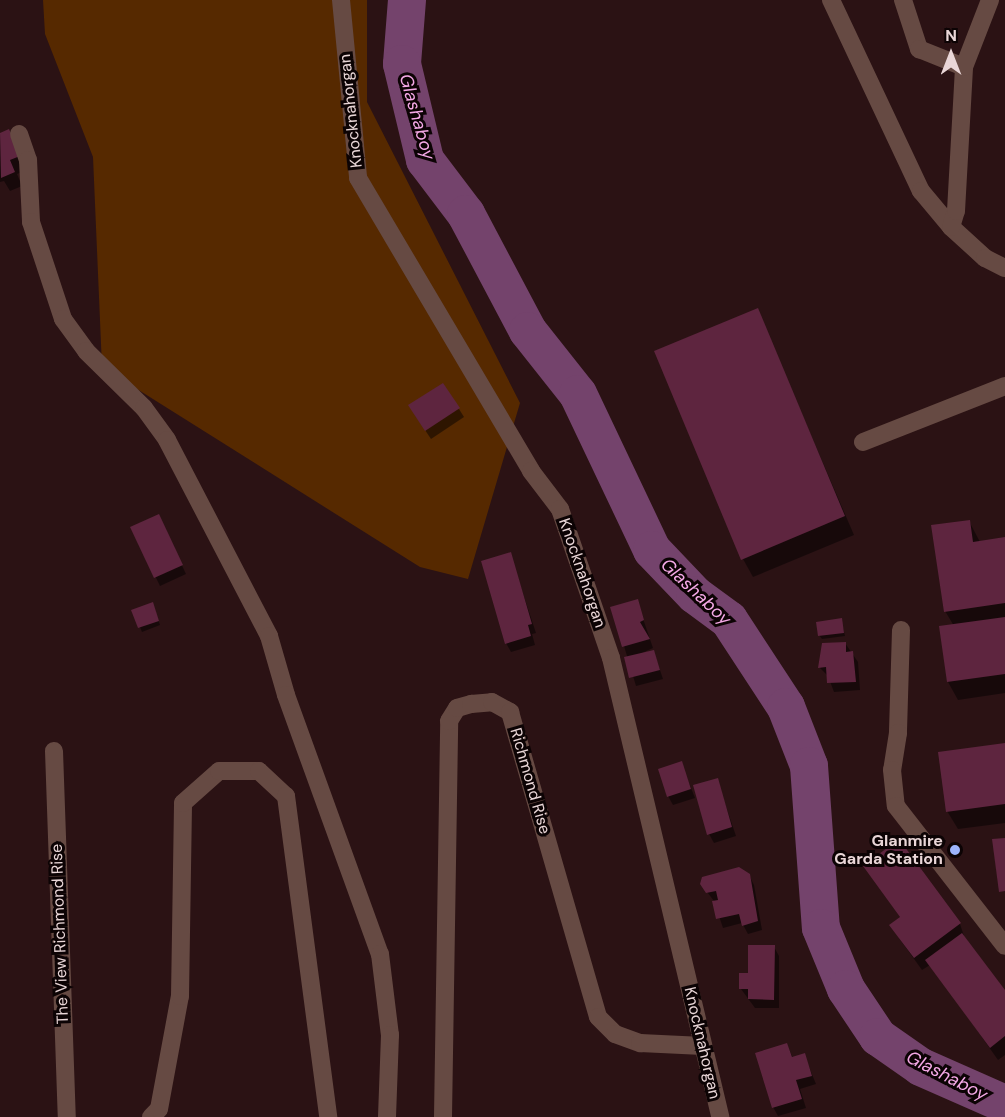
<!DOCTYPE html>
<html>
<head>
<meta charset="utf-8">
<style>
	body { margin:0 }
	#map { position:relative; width:1005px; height:1117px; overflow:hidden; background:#2b1214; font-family:"DM Sans",sans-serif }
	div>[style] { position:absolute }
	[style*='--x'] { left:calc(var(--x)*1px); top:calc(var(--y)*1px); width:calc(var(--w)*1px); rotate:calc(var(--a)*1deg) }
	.green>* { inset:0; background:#562900 }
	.shadow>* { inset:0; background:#0007 }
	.river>* { height:38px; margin:-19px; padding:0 19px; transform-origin:19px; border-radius:19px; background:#74436c }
	.building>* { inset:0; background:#5e253f }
	.minor>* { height:18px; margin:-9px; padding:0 9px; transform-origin:9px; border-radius:9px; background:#664a43 }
	.dots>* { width:16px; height:16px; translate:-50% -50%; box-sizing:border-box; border:3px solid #0c0304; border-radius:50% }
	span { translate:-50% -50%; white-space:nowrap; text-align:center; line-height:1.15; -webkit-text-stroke:6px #0c0304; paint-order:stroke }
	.street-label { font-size:16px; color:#e9d6d7 }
	.poi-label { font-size:16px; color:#e9d6d7; font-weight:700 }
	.right { translate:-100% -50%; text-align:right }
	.water-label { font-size:18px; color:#f4a8e6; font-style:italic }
	.north { position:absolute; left:921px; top:24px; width:60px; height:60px; -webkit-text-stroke:4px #0c0304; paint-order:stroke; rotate:0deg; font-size:16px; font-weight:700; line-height:24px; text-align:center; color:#e9d6d7 }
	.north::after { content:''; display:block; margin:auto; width:21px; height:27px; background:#e9d6d7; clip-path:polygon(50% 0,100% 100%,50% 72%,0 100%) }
</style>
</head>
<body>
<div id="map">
	<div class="green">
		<div style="clip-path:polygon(43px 0,367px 0,367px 102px,520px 403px,468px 579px,420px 567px,102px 367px,93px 157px,45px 34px)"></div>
	</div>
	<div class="shadow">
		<div style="clip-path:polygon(9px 131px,27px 170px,17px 174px,22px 186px,10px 191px,4px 181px,0 182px,0 134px)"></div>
		<div style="clip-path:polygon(757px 310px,854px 535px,753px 577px,743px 559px)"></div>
		<div style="clip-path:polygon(459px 409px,464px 417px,431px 439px,415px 415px)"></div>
		<div style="clip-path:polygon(969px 521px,980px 542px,1005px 539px,1005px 693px,958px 700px,948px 682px,954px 626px,945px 611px)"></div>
		<div style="clip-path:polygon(163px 525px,186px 574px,160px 586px,132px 528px)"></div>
		<div style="clip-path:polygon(510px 554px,536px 633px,532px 634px,535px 645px,511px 652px,506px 643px)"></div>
		<div style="clip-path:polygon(637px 601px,653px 648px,633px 657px,654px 652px,663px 679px,636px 686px,624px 646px)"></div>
		<div style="clip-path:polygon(154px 607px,160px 625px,142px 632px,133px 610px)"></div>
		<div style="clip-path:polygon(841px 620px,845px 636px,822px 639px,819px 635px)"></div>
		<div style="clip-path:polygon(845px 643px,858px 662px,860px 690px,834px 692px,828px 676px,820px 668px)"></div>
		<div style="clip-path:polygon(1005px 744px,1005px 823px,958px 829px,947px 811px)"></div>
		<div style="clip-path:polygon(681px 763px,695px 798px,673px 805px,668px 796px)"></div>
		<div style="clip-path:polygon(717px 780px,736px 836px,714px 843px,709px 834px)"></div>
		<div style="clip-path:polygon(865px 867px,960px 924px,965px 939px,1005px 993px,1005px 1055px,998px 1060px,936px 972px,930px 965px,922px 970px,899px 938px,901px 918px)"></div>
		<div style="clip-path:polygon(749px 875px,754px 885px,762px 930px,748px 934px,742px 923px,723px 928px,714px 901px,701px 884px)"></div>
		<div style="clip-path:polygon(774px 947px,779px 956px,779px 1008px,755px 1008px,741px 989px,741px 974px,749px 974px)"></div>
		<div style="clip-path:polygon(787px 1045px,793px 1058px,804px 1055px,816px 1084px,800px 1089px,806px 1108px,778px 1116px,773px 1107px)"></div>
	</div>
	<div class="river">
		<div style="--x:407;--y:0;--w:64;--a:94.5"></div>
		<div style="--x:402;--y:64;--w:99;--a:76.5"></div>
		<div style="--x:425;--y:160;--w:68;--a:52.8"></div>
		<div style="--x:466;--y:214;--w:132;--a:62.1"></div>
		<div style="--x:528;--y:331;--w:80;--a:51.6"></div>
		<div style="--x:578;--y:394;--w:173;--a:64.6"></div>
		<div style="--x:652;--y:550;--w:62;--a:46.3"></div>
		<div style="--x:695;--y:595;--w:42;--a:36.3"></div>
		<div style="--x:729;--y:620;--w:104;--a:56.8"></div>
		<div style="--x:786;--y:707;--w:63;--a:68.7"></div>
		<div style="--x:809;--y:766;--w:162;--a:85.8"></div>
		<div style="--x:821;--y:928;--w:66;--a:67.7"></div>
		<div style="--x:846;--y:989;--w:58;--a:56.3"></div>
		<div style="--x:878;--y:1037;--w:52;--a:34.9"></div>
		<div style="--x:921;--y:1067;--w:92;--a:23.8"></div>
	</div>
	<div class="building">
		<div style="clip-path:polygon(9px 129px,20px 156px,10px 160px,15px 172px,1px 178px,0 133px)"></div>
		<div style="clip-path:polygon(758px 308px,845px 516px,741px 560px,654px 351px)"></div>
		<div style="clip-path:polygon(443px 383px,460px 408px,425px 431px,408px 405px)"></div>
		<div style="clip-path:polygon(159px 514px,183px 565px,154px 578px,130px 527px)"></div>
		<div style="clip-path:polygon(970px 520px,973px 542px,1005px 537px,1005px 603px,944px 612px,931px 525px)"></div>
		<div style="clip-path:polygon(511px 552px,532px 624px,528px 625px,531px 636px,505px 644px,481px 561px)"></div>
		<div style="clip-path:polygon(638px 599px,644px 620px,640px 622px,650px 639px,622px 647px,610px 607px)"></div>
		<div style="clip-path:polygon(153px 602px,159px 621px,138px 628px,131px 610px)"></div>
		<div style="clip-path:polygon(1005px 617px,1005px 674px,947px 682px,939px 626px)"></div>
		<div style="clip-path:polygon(842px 618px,844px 633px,818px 636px,816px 622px)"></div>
		<div style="clip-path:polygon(846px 642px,846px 652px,853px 651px,856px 682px,827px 683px,826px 667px,818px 668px,822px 643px)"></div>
		<div style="clip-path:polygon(654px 650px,660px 670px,629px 678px,624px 657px)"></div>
		<div style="clip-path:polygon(1005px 743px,1005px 804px,946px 812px,938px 752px)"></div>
		<div style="clip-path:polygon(682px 761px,691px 789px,667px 797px,658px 769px)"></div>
		<div style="clip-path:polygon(718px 778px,732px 827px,707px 835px,693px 785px)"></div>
		<div style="clip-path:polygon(1005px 838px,1005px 891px,999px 892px,992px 839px)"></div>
		<div style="clip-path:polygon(899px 839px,961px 923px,914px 958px,889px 925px,900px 917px,863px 866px)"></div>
		<div style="clip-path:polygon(739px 867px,750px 874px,758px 921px,742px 926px,739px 914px,716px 919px,712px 901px,718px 900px,716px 891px,706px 893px,700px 884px,702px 877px)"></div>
		<div style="clip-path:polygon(962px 933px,1005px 990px,1005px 1036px,990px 1048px,925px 960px)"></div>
		<div style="clip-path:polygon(748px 945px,775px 945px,774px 1000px,748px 999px,748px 989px,739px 989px,739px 973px,748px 973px)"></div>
		<div style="clip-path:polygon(787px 1043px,792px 1057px,805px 1053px,812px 1076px,796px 1080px,802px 1099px,772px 1108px,755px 1053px)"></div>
	</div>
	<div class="minor">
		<div style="--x:341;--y:0;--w:179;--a:84.5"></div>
		<div style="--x:358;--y:178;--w:340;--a:59.4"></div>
		<div style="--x:531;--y:471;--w:48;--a:52.7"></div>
		<div style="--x:560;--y:509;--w:157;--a:71.1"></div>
		<div style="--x:611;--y:658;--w:472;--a:76.6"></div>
		<div style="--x:831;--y:0;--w:211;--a:64.8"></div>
		<div style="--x:921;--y:191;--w:47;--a:50.2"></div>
		<div style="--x:951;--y:227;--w:46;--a:42.4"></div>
		<div style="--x:985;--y:258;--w:22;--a:27"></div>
		<div style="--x:903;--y:0;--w:52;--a:71.9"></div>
		<div style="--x:919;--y:49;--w:48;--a:21.8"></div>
		<div style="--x:19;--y:134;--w:28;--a:71"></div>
		<div style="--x:28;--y:160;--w:62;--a:87.2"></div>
		<div style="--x:31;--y:222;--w:102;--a:71.7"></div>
		<div style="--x:63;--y:319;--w:39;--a:54"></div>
		<div style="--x:86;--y:351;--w:81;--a:44.5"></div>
		<div style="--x:144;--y:408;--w:39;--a:54"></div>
		<div style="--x:167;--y:440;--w:221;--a:62.5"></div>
		<div style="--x:269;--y:636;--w:61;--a:73.9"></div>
		<div style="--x:286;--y:695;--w:276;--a:70.1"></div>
		<div style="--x:380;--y:954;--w:82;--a:83"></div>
		<div style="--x:390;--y:1035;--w:82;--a:92.1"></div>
		<div style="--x:951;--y:227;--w:17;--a:-73"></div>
		<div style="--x:956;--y:211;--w:144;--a:-86.8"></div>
		<div style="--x:964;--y:67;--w:72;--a:-68.8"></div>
		<div style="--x:863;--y:442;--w:153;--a:-21.5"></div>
		<div style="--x:901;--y:630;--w:103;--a:91.7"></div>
		<div style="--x:898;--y:733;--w:37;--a:99"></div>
		<div style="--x:892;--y:770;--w:36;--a:84"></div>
		<div style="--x:896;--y:806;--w:177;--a:52.1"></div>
		<div style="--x:54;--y:751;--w:366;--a:88"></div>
		<div style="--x:151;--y:1117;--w:11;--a:-45"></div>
		<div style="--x:159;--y:1109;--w:115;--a:-79.5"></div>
		<div style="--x:180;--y:996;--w:193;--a:-89.1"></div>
		<div style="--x:183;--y:803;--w:48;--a:-41.6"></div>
		<div style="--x:219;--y:771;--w:40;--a:0"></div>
		<div style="--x:259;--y:771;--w:37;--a:43"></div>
		<div style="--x:286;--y:796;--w:324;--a:82.5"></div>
		<div style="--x:443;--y:1117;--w:396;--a:-89.1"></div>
		<div style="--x:449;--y:721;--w:15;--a:-58"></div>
		<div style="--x:457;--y:708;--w:15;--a:-16"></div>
		<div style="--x:471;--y:704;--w:21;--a:-5"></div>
		<div style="--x:492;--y:702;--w:21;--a:29"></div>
		<div style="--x:510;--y:712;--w:317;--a:73.9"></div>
		<div style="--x:598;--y:1017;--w:24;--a:45"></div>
		<div style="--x:615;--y:1034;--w:27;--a:20"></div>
		<div style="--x:640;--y:1043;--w:63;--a:2.7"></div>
	</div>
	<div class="dots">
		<div style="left:955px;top:850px;background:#9db4fd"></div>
	</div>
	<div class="street-label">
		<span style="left:351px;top:111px;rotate:-96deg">Knocknahorgan</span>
		<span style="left:582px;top:573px;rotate:71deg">Knocknahorgan</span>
		<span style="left:530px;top:781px;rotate:74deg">Richmond Rise</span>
		<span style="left:60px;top:934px;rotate:-92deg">The View Richmond Rise</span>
		<span style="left:702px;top:1043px;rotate:77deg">Knocknahorgan</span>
	</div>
	<div class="poi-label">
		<span class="right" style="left:943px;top:850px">Glanmire<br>Garda Station</span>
	</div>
	<div class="water-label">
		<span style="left:417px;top:117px;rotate:74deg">Glashaboy</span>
		<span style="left:696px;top:592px;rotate:43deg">Glashaboy</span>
		<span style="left:947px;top:1076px;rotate:27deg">Glashaboy</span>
	</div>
	<div class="north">N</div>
</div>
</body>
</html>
